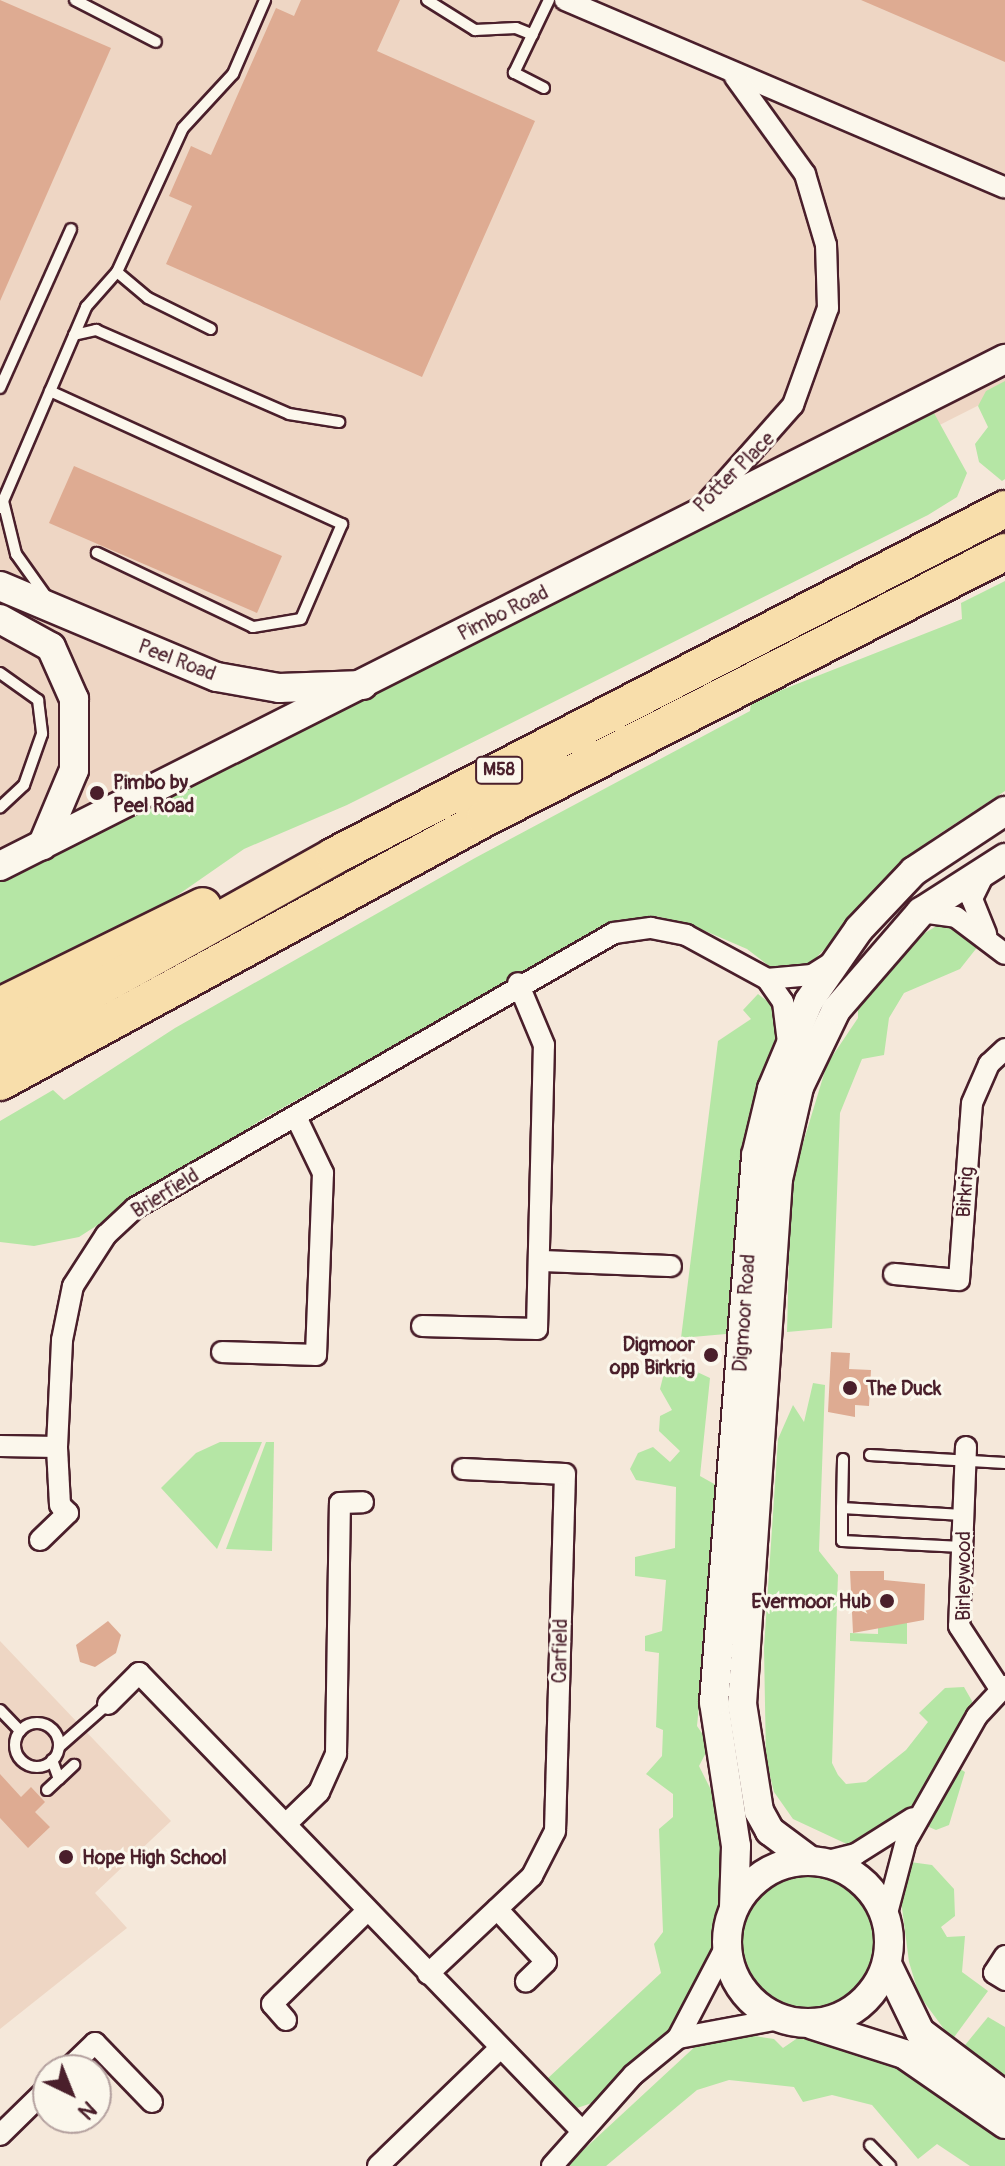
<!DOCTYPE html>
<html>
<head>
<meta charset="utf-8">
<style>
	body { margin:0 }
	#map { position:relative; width:1005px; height:2166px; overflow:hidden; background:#f5e8da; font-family:Pangolin,sans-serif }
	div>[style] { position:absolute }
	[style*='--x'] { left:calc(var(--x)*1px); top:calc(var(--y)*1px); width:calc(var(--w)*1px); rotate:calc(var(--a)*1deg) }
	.built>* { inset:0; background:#eed6c4 }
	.green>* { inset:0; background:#b5e6a5 }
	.round { border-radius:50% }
	.building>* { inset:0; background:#deab92 }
	.roads { filter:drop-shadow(2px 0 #4a1f2b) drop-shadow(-2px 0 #4a1f2b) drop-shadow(0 2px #4a1f2b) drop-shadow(0 -2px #4a1f2b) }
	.lane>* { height:10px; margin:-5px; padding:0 5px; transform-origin:5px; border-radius:5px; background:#fbf7ec }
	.lane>.ring { margin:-5px; padding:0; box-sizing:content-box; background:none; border:10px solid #fbf7ec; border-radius:50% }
	.street>* { height:20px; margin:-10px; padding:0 10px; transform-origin:10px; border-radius:10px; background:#fbf7ec }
	.secondary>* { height:28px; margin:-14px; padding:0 14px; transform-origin:14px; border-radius:14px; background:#fbf7ec }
	.secondary>.ring { margin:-14px; padding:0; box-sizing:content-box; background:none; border:28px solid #fbf7ec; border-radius:50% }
	.highway>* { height:36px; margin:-18px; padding:0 18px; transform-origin:18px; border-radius:18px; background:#f8deab }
	.dots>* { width:22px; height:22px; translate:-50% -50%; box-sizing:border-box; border:4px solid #fbf7ec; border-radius:50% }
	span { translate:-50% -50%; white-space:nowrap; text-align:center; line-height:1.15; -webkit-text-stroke:6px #fbf7ec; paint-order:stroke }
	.shield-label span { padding:2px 6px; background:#fbf7ec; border:2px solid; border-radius:6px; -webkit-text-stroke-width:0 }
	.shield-label { font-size:18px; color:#4a1f2b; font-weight:700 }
	.street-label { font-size:20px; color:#4a1f2b }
	.poi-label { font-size:20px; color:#4a1f2b; font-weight:700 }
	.left { translate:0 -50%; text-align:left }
	.right { translate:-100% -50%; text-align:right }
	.north { position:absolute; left:32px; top:2054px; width:80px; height:80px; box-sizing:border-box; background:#fbf7ec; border:2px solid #b4a19f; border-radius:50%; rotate:137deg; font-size:22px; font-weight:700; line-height:32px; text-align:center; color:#4a1f2b }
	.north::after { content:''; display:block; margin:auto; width:28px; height:36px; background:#4a1f2b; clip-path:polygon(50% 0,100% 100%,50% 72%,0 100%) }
</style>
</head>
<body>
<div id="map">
	<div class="built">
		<div style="clip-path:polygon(0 0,1005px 0,1005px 392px,0 899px)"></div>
		<div style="clip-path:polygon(0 1641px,171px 1821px,95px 1893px,127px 1928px,0 2029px)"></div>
	</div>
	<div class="green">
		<div style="clip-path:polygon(1005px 381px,1005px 479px,1002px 481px,979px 462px,975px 444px,988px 427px,978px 406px,986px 391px)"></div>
		<div style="clip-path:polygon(934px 413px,967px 473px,957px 497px,928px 515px,347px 805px,244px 849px,172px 899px,0 991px,0 880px)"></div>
		<div style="clip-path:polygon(1005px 581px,1005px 791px,933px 838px,806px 968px,773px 969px,747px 949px,689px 924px,655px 916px,617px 920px,261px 1120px,79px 1237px,34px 1246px,0 1242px,0 1121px,53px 1090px,64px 1100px,175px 1028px,475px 858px,750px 711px,751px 702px,962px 619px,961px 603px)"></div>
		<div style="clip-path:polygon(938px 925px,955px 925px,979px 945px,960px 969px,904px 993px,889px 1018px,884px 1055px,862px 1059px,840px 1113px,832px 1328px,787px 1332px,791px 1183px,827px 1064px,858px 1018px,858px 1003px,899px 949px)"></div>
		<div style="clip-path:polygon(758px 994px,776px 1008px,783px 1032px,747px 1159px,726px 1334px,681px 1338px,718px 1041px,751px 1019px,743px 1010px)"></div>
		<div style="clip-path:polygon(680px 1364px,710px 1378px,700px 1476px,716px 1485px,715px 1540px,697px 1726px,710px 1745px,699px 1766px,726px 1820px,730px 1866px,715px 1963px,671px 2032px,598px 2101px,574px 2109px,547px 2079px,661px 1973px,654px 1944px,663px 1932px,659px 1829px,673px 1817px,673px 1794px,646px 1774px,662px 1756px,663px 1730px,656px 1727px,659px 1653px,645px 1651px,645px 1636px,662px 1631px,666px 1580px,635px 1576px,635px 1557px,675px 1548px,676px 1487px,636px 1480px,630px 1469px,638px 1453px,653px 1447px,670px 1462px,680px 1451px,659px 1431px,660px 1416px,672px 1410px,660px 1389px,664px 1373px)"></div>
		<div style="clip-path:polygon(813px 1383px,825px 1385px,819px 1551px,838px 1575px,832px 1763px,838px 1775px,846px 1784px,866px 1782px,906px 1750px,928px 1722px,919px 1713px,945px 1688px,964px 1687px,972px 1701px,972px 1719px,944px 1759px,965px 1772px,949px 1825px,936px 1830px,908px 1818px,851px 1846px,793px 1819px,774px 1792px,766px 1760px,764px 1648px,778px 1439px,793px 1405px,804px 1422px)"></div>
		<div style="clip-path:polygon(220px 1442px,262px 1442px,217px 1549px,161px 1488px,196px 1453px)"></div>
		<div style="clip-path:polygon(266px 1442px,274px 1442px,272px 1551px,226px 1549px)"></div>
		<div style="clip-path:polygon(878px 1623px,907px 1623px,907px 1644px,850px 1641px,850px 1633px,878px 1634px)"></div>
		<div style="clip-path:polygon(910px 1862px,932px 1865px,954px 1889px,955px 1916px,941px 1927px,947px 1937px,965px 1936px,962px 1972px,988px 1991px,952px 2040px,919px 1995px,909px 1962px,901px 1900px)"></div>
		<div class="round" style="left:736px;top:1872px;width:142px;height:142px"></div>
		<div style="clip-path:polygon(988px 2017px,1005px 2027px,1005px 2080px,961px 2050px)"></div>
		<div style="clip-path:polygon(815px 2026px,846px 2028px,1005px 2120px,1005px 2166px,970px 2166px,937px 2144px,918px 2159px,872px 2105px,832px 2095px,803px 2102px,794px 2087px,729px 2080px,697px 2090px,606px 2166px,566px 2166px,713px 2030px,774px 2039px,783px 2048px)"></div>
	</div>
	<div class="building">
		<div style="clip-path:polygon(0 0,111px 48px,0 301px)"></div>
		<div style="clip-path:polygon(301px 0,400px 0,377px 51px,535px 121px,422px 377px,166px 264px,192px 206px,169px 196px,191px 146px,211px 155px,276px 8px,294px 16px)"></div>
		<div style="clip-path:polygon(861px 0,1005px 0,1005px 62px)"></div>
		<div style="clip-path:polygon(74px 466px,282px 556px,257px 613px,49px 523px)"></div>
		<div style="clip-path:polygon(831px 1352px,850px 1353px,849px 1369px,871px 1370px,869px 1406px,855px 1405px,855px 1417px,828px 1412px)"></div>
		<div style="clip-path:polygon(850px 1571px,884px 1571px,884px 1580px,925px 1584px,924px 1620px,853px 1633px)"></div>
		<div style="clip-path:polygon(108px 1621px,121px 1635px,116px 1653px,95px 1667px,80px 1662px,76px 1645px)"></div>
		<div style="clip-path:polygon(0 1774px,21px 1797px,31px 1787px,45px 1802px,35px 1812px,50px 1827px,28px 1848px,0 1818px)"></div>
	</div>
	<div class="roads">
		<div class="lane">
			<div style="--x:75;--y:0;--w:91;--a:27.4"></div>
			<div style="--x:427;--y:0;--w:57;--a:32"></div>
			<div style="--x:475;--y:30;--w:41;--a:-2.8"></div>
			<div style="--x:516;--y:28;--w:18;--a:22"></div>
			<div style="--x:544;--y:88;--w:34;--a:-153"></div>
			<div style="--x:514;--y:73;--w:81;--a:-64.4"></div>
			<div style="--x:117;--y:272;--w:40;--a:40"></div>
			<div style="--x:148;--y:298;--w:70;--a:26.2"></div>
			<div style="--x:74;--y:335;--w:23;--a:-13"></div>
			<div style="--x:96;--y:330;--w:210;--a:23.5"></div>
			<div style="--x:289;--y:414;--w:51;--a:9.1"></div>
			<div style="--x:0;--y:388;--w:174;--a:-65.9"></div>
			<div style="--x:50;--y:391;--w:321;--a:24.5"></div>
			<div style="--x:342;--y:524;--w:103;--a:113.3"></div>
			<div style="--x:301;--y:619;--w:49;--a:170.5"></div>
			<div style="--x:253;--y:627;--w:173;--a:-154.6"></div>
			<div style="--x:3;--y:501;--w:55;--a:76.2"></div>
			<div style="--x:16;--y:554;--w:52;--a:54.5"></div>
			<div style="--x:0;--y:508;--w:219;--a:-66.8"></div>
			<div style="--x:86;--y:307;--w:47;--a:-48.5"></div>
			<div style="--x:117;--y:272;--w:158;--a:-65.4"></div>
			<div style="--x:183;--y:128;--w:74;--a:-47.2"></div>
			<div style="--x:233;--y:74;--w:81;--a:-66.6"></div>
			<div style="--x:0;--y:673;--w:47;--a:35.4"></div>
			<div style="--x:38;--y:700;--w:34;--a:83"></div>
			<div style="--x:42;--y:734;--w:54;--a:109.4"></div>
			<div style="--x:24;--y:785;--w:33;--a:137"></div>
			<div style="--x:870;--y:1455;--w:135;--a:3.4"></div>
			<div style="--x:842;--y:1508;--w:49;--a:-88.8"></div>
			<div style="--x:962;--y:1547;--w:120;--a:-177.1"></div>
			<div style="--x:842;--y:1541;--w:33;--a:-90"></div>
			<div style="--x:842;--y:1508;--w:121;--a:3.3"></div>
			<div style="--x:0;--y:1710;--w:29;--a:46"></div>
			<div class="ring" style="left:15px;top:1723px;width:34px;height:34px"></div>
			<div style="--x:59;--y:1747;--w:65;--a:-41.3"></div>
			<div style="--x:52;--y:1760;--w:20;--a:70"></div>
			<div style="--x:59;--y:1779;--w:21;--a:-43"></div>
			<div style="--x:47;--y:1790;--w:16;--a:-43"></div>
			<div style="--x:870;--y:2145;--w:29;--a:46"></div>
		</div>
		<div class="street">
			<div style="--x:565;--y:0;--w:478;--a:23.1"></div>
			<div style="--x:709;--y:500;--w:127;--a:-48.5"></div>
			<div style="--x:793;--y:405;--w:103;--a:-70.2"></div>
			<div style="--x:828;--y:308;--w:63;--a:-91.8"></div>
			<div style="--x:826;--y:245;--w:74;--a:-106.5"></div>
			<div style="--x:805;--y:174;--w:120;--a:-125.8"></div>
			<div style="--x:985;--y:872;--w:30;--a:116"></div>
			<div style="--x:972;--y:899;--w:38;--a:68"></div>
			<div style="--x:921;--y:912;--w:35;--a:8"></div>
			<div style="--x:956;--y:917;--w:61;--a:37.1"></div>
			<div style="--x:767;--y:979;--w:45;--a:-5.1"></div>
			<div style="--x:812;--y:975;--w:22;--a:-32"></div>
			<div style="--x:540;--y:1261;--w:131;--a:2.2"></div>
			<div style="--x:894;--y:1274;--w:65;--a:5.3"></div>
			<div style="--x:959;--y:1280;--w:177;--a:-85.8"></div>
			<div style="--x:972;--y:1103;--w:43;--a:-66.4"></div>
			<div style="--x:989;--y:1064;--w:22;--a:-43"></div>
			<div style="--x:422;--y:1326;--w:115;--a:1.5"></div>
			<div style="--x:537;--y:1329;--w:284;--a:-88.6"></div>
			<div style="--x:544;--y:1045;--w:67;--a:-112.8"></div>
			<div style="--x:222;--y:1352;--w:94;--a:1.8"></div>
			<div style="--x:316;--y:1355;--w:182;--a:-87.8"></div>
			<div style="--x:323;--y:1173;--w:62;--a:-115.7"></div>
			<div style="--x:0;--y:1446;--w:57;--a:1"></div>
			<div style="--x:966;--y:1447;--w:179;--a:92.2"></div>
			<div style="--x:959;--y:1626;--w:75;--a:56.9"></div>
			<div style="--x:40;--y:1540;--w:39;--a:-44"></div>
			<div style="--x:68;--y:1513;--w:11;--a:-135"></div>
			<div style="--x:60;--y:1505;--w:58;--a:-93"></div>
			<div style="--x:57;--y:1447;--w:107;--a:-87.3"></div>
			<div style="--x:62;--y:1340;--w:55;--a:-78.5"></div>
			<div style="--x:73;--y:1286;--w:61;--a:-57.1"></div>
			<div style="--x:106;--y:1235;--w:40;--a:-43"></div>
			<div style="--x:135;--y:1208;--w:552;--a:-29.86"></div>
			<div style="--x:614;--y:933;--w:37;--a:-8"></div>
			<div style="--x:651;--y:928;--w:36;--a:11"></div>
			<div style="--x:686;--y:935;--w:92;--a:28.5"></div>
			<div style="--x:767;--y:979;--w:28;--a:55"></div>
			<div style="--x:783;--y:1002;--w:38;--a:83"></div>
			<div style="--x:108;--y:1704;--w:44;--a:-45"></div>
			<div style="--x:139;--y:1673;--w:636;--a:45.96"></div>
			<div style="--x:286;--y:1824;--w:46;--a:-44.1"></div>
			<div style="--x:319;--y:1792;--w:42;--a:-65.9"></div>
			<div style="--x:336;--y:1754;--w:251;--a:-89.1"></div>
			<div style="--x:340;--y:1503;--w:23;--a:-2"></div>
			<div style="--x:824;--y:1862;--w:33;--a:-14"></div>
			<div style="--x:856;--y:1854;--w:67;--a:-32.3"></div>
			<div style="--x:497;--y:1909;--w:72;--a:47.2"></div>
			<div style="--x:546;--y:1962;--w:28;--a:136"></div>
			<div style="--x:886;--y:1917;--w:79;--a:-75.3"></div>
			<div style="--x:906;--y:1841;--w:144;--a:-60.4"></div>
			<div style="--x:977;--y:1716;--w:41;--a:-47"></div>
			<div style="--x:1005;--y:1956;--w:20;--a:123"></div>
			<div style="--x:994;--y:1973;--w:13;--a:32"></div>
			<div style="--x:428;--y:1974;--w:143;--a:-43.3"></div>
			<div style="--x:532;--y:1876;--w:51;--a:-62.9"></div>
			<div style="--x:555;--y:1831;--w:357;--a:-88.4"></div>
			<div style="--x:565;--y:1474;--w:102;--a:-177.2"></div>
			<div style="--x:286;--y:2020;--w:21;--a:-131"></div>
			<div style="--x:272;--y:2004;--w:132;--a:-44.4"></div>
			<div style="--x:678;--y:2038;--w:104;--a:-10.6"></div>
			<div style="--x:67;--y:2070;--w:39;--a:-44"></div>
			<div style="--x:95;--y:2043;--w:82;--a:46"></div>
			<div style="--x:0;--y:2135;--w:67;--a:-44.4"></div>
			<div style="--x:378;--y:2166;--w:168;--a:-44"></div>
			<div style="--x:552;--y:2166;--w:122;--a:-48.3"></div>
			<div style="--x:633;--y:2075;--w:58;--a:-39.4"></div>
			<div style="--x:678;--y:2038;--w:104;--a:-62.4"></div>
		</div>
		<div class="secondary">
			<div style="--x:0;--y:586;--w:235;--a:22.8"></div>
			<div style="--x:217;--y:677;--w:63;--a:10.1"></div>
			<div style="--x:279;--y:688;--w:84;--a:-2"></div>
			<div style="--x:0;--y:619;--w:58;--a:28.8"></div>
			<div style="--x:51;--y:647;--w:57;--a:66.1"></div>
			<div style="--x:74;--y:699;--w:71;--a:90"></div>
			<div style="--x:74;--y:770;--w:82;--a:112.8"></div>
			<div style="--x:0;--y:866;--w:1126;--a:-26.77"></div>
			<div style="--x:809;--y:1860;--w:49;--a:-143.4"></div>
			<div style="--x:770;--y:1831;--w:23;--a:-119"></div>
			<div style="--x:759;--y:1811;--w:108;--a:-99"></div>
			<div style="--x:742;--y:1704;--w:526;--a:-86.08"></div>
			<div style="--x:778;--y:1179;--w:94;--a:-77.1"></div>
			<div style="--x:799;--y:1087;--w:85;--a:-64.3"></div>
			<div style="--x:836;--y:1010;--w:130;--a:-49.1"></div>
			<div style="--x:921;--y:912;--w:100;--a:-32.7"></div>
			<div class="ring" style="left:727px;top:1861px;width:134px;height:134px"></div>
			<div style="--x:734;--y:1907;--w:61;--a:-88.1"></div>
			<div style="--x:736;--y:1846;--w:146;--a:-98.7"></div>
			<div style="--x:714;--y:1702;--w:548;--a:-85.6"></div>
			<div style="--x:756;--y:1156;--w:69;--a:-76.6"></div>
			<div style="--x:772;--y:1089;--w:95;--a:-67.2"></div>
			<div style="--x:809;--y:1001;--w:88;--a:-55.2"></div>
			<div style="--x:859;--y:929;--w:80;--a:-46.5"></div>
			<div style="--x:914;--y:871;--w:109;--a:-33.4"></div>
			<div style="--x:887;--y:1964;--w:76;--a:64.1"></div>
			<div style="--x:920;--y:2032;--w:106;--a:37"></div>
			<div style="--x:813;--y:2025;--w:96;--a:17.7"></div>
			<div style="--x:904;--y:2054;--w:123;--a:34.7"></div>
		</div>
		<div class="highway">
			<div style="--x:0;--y:1006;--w:226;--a:-26.2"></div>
			<div style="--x:0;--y:1043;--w:383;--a:-29.2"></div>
			<div style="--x:334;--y:856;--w:755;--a:-27.35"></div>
			<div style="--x:0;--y:1082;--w:552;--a:-28.56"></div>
			<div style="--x:485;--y:818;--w:584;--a:-27.09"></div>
		</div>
	</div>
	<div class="dots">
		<div style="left:97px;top:793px;background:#4a1f2b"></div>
		<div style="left:711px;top:1355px;background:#4a1f2b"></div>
		<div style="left:850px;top:1388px;background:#4a1f2b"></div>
		<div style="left:887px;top:1601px;background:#4a1f2b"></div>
		<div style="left:66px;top:1857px;background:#4a1f2b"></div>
	</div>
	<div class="shield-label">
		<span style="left:499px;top:770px">M58</span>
	</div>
	<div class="street-label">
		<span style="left:734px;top:472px;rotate:-45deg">Potter Place</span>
		<span style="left:503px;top:613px;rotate:-27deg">Pimbo Road</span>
		<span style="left:177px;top:660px;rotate:21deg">Peel Road</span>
		<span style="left:965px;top:1192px;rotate:-86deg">Birkrig</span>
		<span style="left:165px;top:1193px;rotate:-32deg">Brierfield</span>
		<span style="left:744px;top:1313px;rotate:-86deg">Digmoor Road</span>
		<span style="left:963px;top:1576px;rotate:-90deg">Birleywood</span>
		<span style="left:560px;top:1651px;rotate:-89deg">Carfield</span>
	</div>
	<div class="poi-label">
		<span class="left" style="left:113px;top:794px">Pimbo by<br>Peel Road</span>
		<span class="right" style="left:695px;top:1356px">Digmoor<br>opp Birkrig</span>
		<span class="left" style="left:866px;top:1388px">The Duck</span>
		<span class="right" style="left:871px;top:1601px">Evermoor Hub</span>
		<span class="left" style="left:82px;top:1857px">Hope High School</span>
	</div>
	<div class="north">N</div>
</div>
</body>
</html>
